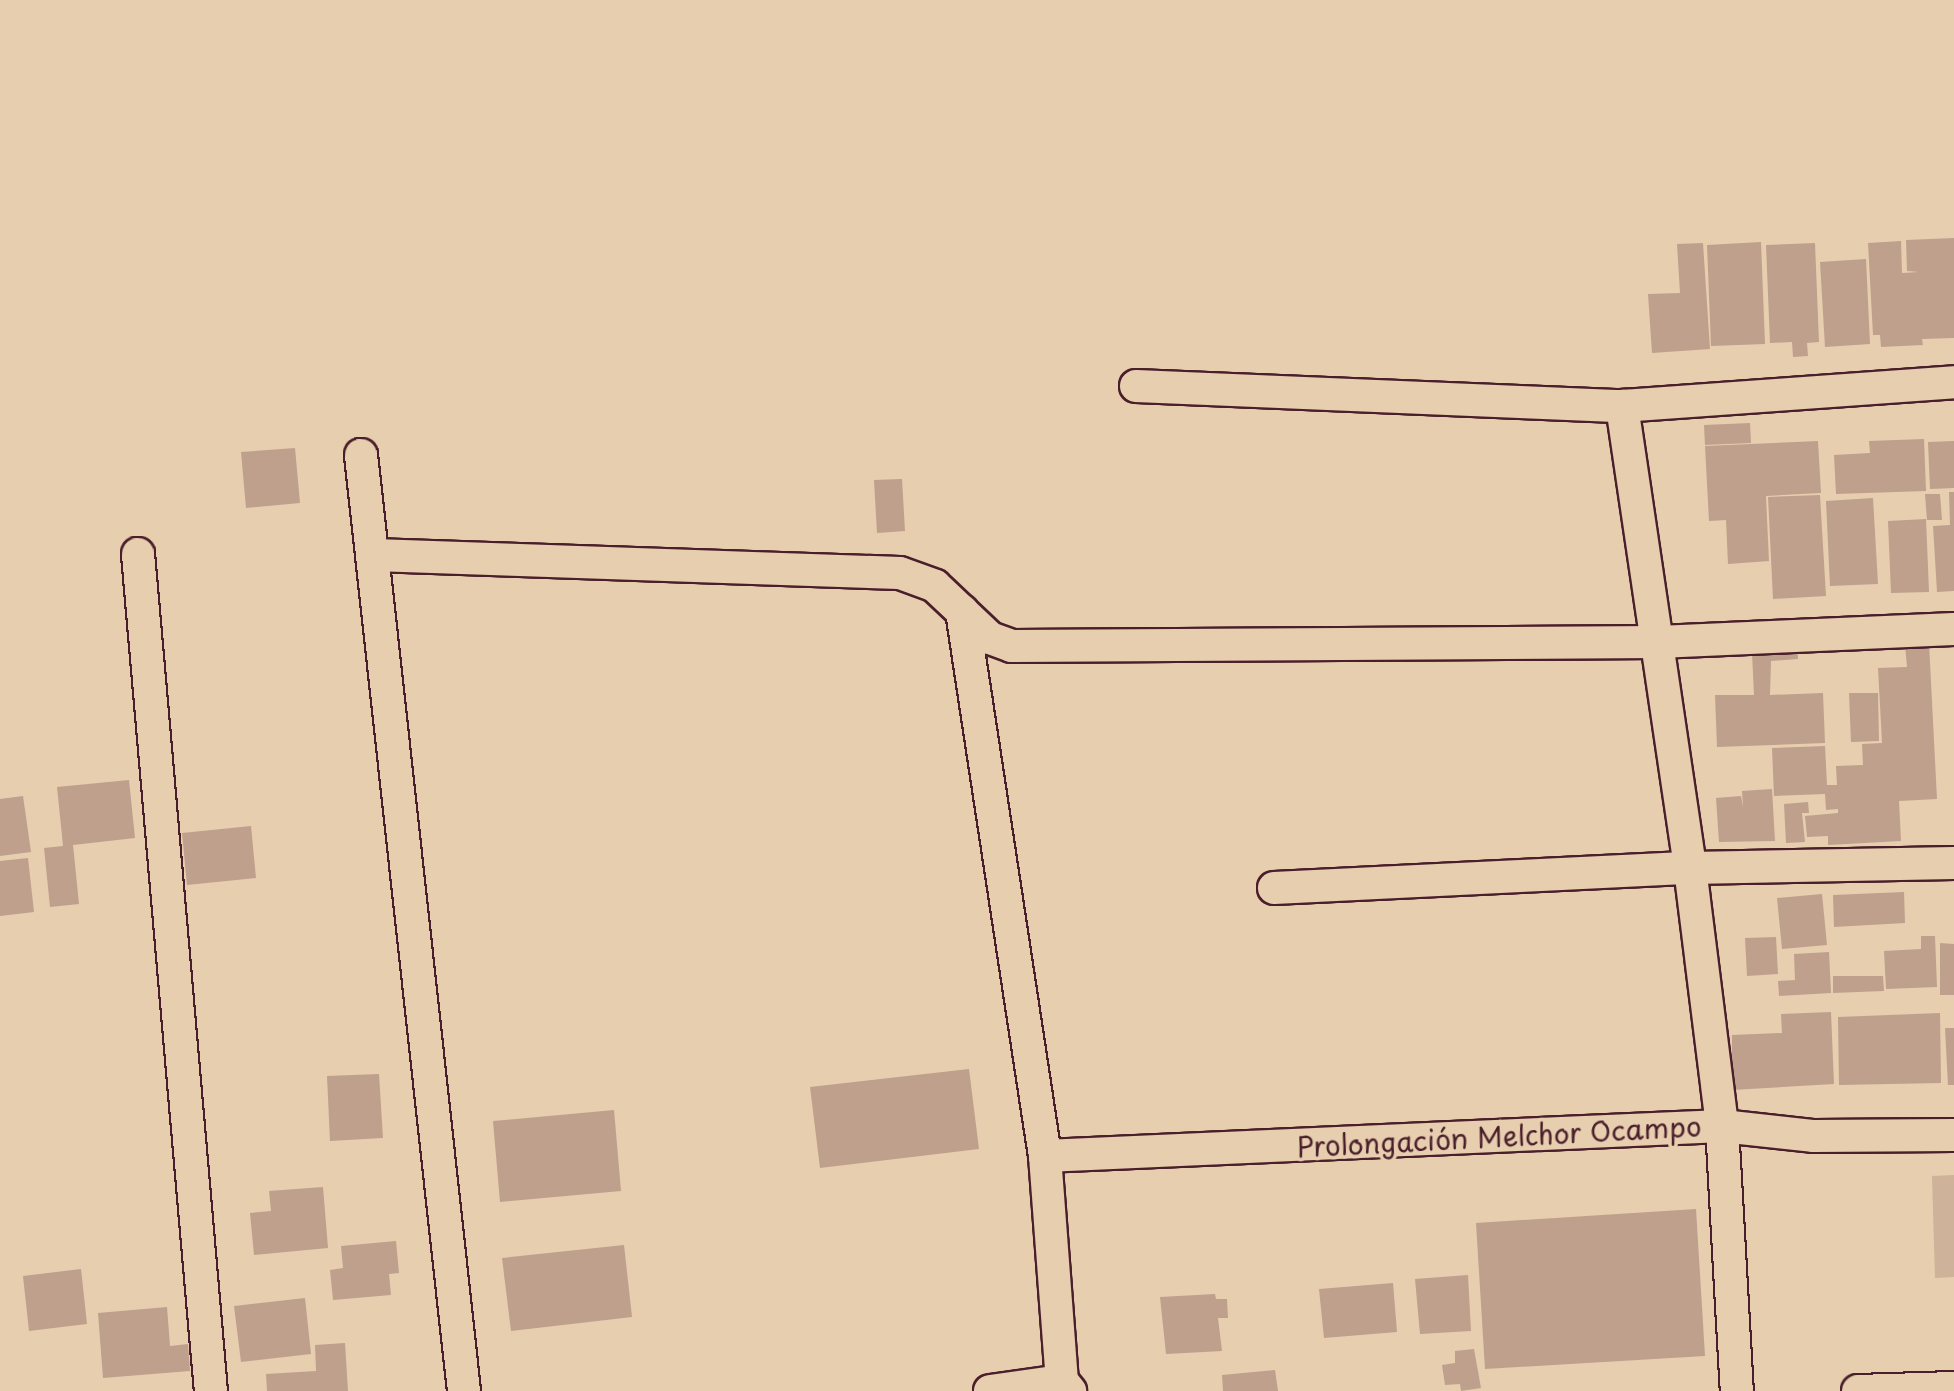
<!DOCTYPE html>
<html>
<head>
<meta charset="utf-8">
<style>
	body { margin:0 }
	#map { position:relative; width:1954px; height:1391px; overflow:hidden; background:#e7ceaf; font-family:"Playpen Sans",sans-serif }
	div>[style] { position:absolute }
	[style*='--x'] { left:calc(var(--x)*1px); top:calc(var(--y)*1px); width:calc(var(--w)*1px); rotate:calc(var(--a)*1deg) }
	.green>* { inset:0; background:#ceb299 }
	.building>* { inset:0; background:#bea08d }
	.roads { filter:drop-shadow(2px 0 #4a1f2b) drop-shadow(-2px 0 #4a1f2b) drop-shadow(0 2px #4a1f2b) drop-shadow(0 -2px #4a1f2b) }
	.street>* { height:32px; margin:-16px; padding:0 16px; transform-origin:16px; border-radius:16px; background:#e7ceaf }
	span { translate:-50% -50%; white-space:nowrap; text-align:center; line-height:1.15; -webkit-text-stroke:7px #e7ceaf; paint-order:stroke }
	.street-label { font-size:28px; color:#4a1f2b }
</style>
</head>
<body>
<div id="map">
	<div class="green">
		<div style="clip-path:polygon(1954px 1175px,1954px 1277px,1935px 1278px,1932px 1176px)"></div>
	</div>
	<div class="building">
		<div style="clip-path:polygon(1954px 238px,1954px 338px,1922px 339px,1923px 345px,1881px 347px,1880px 335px,1873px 335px,1868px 243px,1901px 241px,1902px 273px,1919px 272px,1907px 271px,1906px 240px)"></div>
		<div style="clip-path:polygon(1761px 242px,1765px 344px,1711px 346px,1707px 245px)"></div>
		<div style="clip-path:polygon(1703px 243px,1710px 349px,1652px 353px,1648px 294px,1680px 293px,1677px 244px)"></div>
		<div style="clip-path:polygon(1815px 243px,1819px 342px,1807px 343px,1808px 356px,1793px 357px,1792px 342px,1770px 343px,1766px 245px)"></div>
		<div style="clip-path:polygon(1866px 259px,1870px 344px,1825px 347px,1820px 262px)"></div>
		<div style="clip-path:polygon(1750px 423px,1751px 443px,1705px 445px,1704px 425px)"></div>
		<div style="clip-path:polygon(1924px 439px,1926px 491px,1836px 494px,1834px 455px,1870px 453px,1869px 441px)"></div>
		<div style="clip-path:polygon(1818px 441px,1821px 493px,1766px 496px,1769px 561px,1728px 564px,1726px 520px,1709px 521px,1705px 446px)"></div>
		<div style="clip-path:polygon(1954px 441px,1954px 488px,1930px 489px,1928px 442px)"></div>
		<div style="clip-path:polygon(295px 448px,300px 503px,246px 508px,241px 452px)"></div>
		<div style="clip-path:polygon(902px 479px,905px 531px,877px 533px,874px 480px)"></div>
		<div style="clip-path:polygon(1949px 492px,1954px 492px,1954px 591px,1937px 592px,1933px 526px,1950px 525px)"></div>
		<div style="clip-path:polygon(1925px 494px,1940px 494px,1942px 520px,1927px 520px)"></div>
		<div style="clip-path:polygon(1820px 495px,1826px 596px,1773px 599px,1768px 497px)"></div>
		<div style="clip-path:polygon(1873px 498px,1878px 584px,1830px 586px,1826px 501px)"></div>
		<div style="clip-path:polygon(1926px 519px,1929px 592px,1891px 593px,1888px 521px)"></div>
		<div style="clip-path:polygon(1929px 643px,1937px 799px,1899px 801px,1901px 841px,1828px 845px,1828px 836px,1807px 837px,1805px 816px,1838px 813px,1838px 809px,1826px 810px,1825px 794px,1774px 796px,1772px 748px,1825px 746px,1827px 785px,1837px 785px,1836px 766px,1863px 765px,1862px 744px,1882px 743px,1878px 668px,1907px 667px,1905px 645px)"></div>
		<div style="clip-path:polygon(1797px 644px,1798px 659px,1771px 661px,1770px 695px,1823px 693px,1825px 743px,1717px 747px,1715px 695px,1754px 695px,1752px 653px)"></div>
		<div style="clip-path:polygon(1849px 693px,1878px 693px,1879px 741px,1851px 742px)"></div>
		<div style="clip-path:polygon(129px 780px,135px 838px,73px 845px,79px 904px,50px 907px,44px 848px,63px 846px,57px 787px)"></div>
		<div style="clip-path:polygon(1772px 789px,1775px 841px,1719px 842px,1716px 798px,1741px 796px,1743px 807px,1742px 791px)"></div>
		<div style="clip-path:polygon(23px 796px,31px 852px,0 856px,0 799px)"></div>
		<div style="clip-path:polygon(1808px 802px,1809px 813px,1802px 813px,1805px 842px,1786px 843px,1784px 804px)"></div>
		<div style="clip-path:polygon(251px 826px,256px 878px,187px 885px,182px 833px)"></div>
		<div style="clip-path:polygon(28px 858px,34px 912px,0 916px,0 861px)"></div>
		<div style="clip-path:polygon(1904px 892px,1905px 923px,1834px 927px,1833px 895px)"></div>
		<div style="clip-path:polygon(1822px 894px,1827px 945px,1782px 949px,1777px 898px)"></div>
		<div style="clip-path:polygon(1921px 936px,1935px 936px,1937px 987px,1886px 989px,1884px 951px,1921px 949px)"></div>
		<div style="clip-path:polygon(1776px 937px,1778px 974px,1747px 976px,1745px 938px)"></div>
		<div style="clip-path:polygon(1940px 943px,1954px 944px,1954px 995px,1940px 995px)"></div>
		<div style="clip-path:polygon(1829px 952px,1831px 993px,1779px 996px,1778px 981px,1795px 980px,1794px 954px)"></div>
		<div style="clip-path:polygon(1833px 976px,1883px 976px,1884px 991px,1833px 993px)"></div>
		<div style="clip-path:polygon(1831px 1012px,1834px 1084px,1732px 1090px,1732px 1035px,1782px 1033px,1781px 1014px)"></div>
		<div style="clip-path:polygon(1940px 1013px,1941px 1083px,1839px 1085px,1838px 1017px)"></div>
		<div style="clip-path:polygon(1945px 1028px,1954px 1028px,1954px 1085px,1948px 1085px)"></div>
		<div style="clip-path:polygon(969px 1069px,979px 1149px,820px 1168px,810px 1087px)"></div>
		<div style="clip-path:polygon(379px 1074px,383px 1138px,330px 1141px,327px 1076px)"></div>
		<div style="clip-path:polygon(614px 1110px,621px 1191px,500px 1202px,493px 1121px)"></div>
		<div style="clip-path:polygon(323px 1187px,328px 1248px,254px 1255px,250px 1213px,271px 1211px,269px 1191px)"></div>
		<div style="clip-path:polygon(1696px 1209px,1705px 1356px,1485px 1369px,1476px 1223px)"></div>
		<div style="clip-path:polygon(396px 1241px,399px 1273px,389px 1274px,391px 1295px,333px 1300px,330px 1270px,343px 1268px,341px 1246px)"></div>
		<div style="clip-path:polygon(624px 1245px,632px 1317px,511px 1331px,502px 1258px)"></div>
		<div style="clip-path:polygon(81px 1269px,87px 1324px,29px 1331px,23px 1276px)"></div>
		<div style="clip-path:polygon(1468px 1275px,1471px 1331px,1420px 1334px,1415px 1279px)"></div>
		<div style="clip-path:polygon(1393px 1283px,1397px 1332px,1324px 1338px,1319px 1289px)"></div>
		<div style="clip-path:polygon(1215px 1294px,1216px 1299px,1227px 1299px,1228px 1318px,1218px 1318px,1222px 1351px,1166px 1354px,1160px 1297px)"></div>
		<div style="clip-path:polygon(305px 1298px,311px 1354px,241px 1362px,234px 1306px)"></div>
		<div style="clip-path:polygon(167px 1307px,170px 1346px,188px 1344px,190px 1371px,103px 1378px,98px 1313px)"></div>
		<div style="clip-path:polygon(345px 1343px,348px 1391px,267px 1391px,266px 1374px,316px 1371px,315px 1345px)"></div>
		<div style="clip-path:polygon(1474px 1349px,1481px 1388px,1461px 1391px,1460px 1384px,1445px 1385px,1442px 1365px,1455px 1363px,1455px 1351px)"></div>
		<div style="clip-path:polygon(1275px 1370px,1278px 1391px,1223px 1391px,1222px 1375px)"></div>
	</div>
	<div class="roads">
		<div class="street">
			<div style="--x:1136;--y:386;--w:486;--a:2.4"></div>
			<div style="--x:1622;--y:406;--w:333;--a:-4.1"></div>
			<div style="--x:1622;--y:406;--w:467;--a:81.6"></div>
			<div style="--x:1690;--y:868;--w:260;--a:82.9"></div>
			<div style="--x:1722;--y:1126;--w:265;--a:86.8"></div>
			<div style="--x:361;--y:455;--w:942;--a:83.72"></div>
			<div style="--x:138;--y:554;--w:840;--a:85.02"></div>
			<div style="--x:374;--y:555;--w:526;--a:1.96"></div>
			<div style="--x:900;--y:573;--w:37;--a:20"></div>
			<div style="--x:935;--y:586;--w:76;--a:43.4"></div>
			<div style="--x:990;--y:638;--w:23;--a:20"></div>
			<div style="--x:1012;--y:646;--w:646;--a:-0.35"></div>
			<div style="--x:1658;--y:642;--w:296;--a:-2.5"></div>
			<div style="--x:962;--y:611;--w:551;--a:81.34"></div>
			<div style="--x:1045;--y:1156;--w:226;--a:85.7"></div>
			<div style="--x:1274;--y:888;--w:416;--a:-2.8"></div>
			<div style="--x:1690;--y:868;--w:264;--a:-1.1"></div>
			<div style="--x:1045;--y:1156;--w:678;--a:-2.54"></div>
			<div style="--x:1722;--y:1126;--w:93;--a:6.2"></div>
			<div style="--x:1814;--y:1136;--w:140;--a:-0.4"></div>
			<div style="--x:990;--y:1391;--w:73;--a:-7.9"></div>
			<div style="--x:1062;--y:1381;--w:13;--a:51"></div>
			<div style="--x:1858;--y:1391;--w:96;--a:-1.8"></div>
		</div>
	</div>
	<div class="street-label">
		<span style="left:1499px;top:1136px;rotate:-3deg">Prolongación Melchor Ocampo</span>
	</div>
</div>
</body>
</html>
